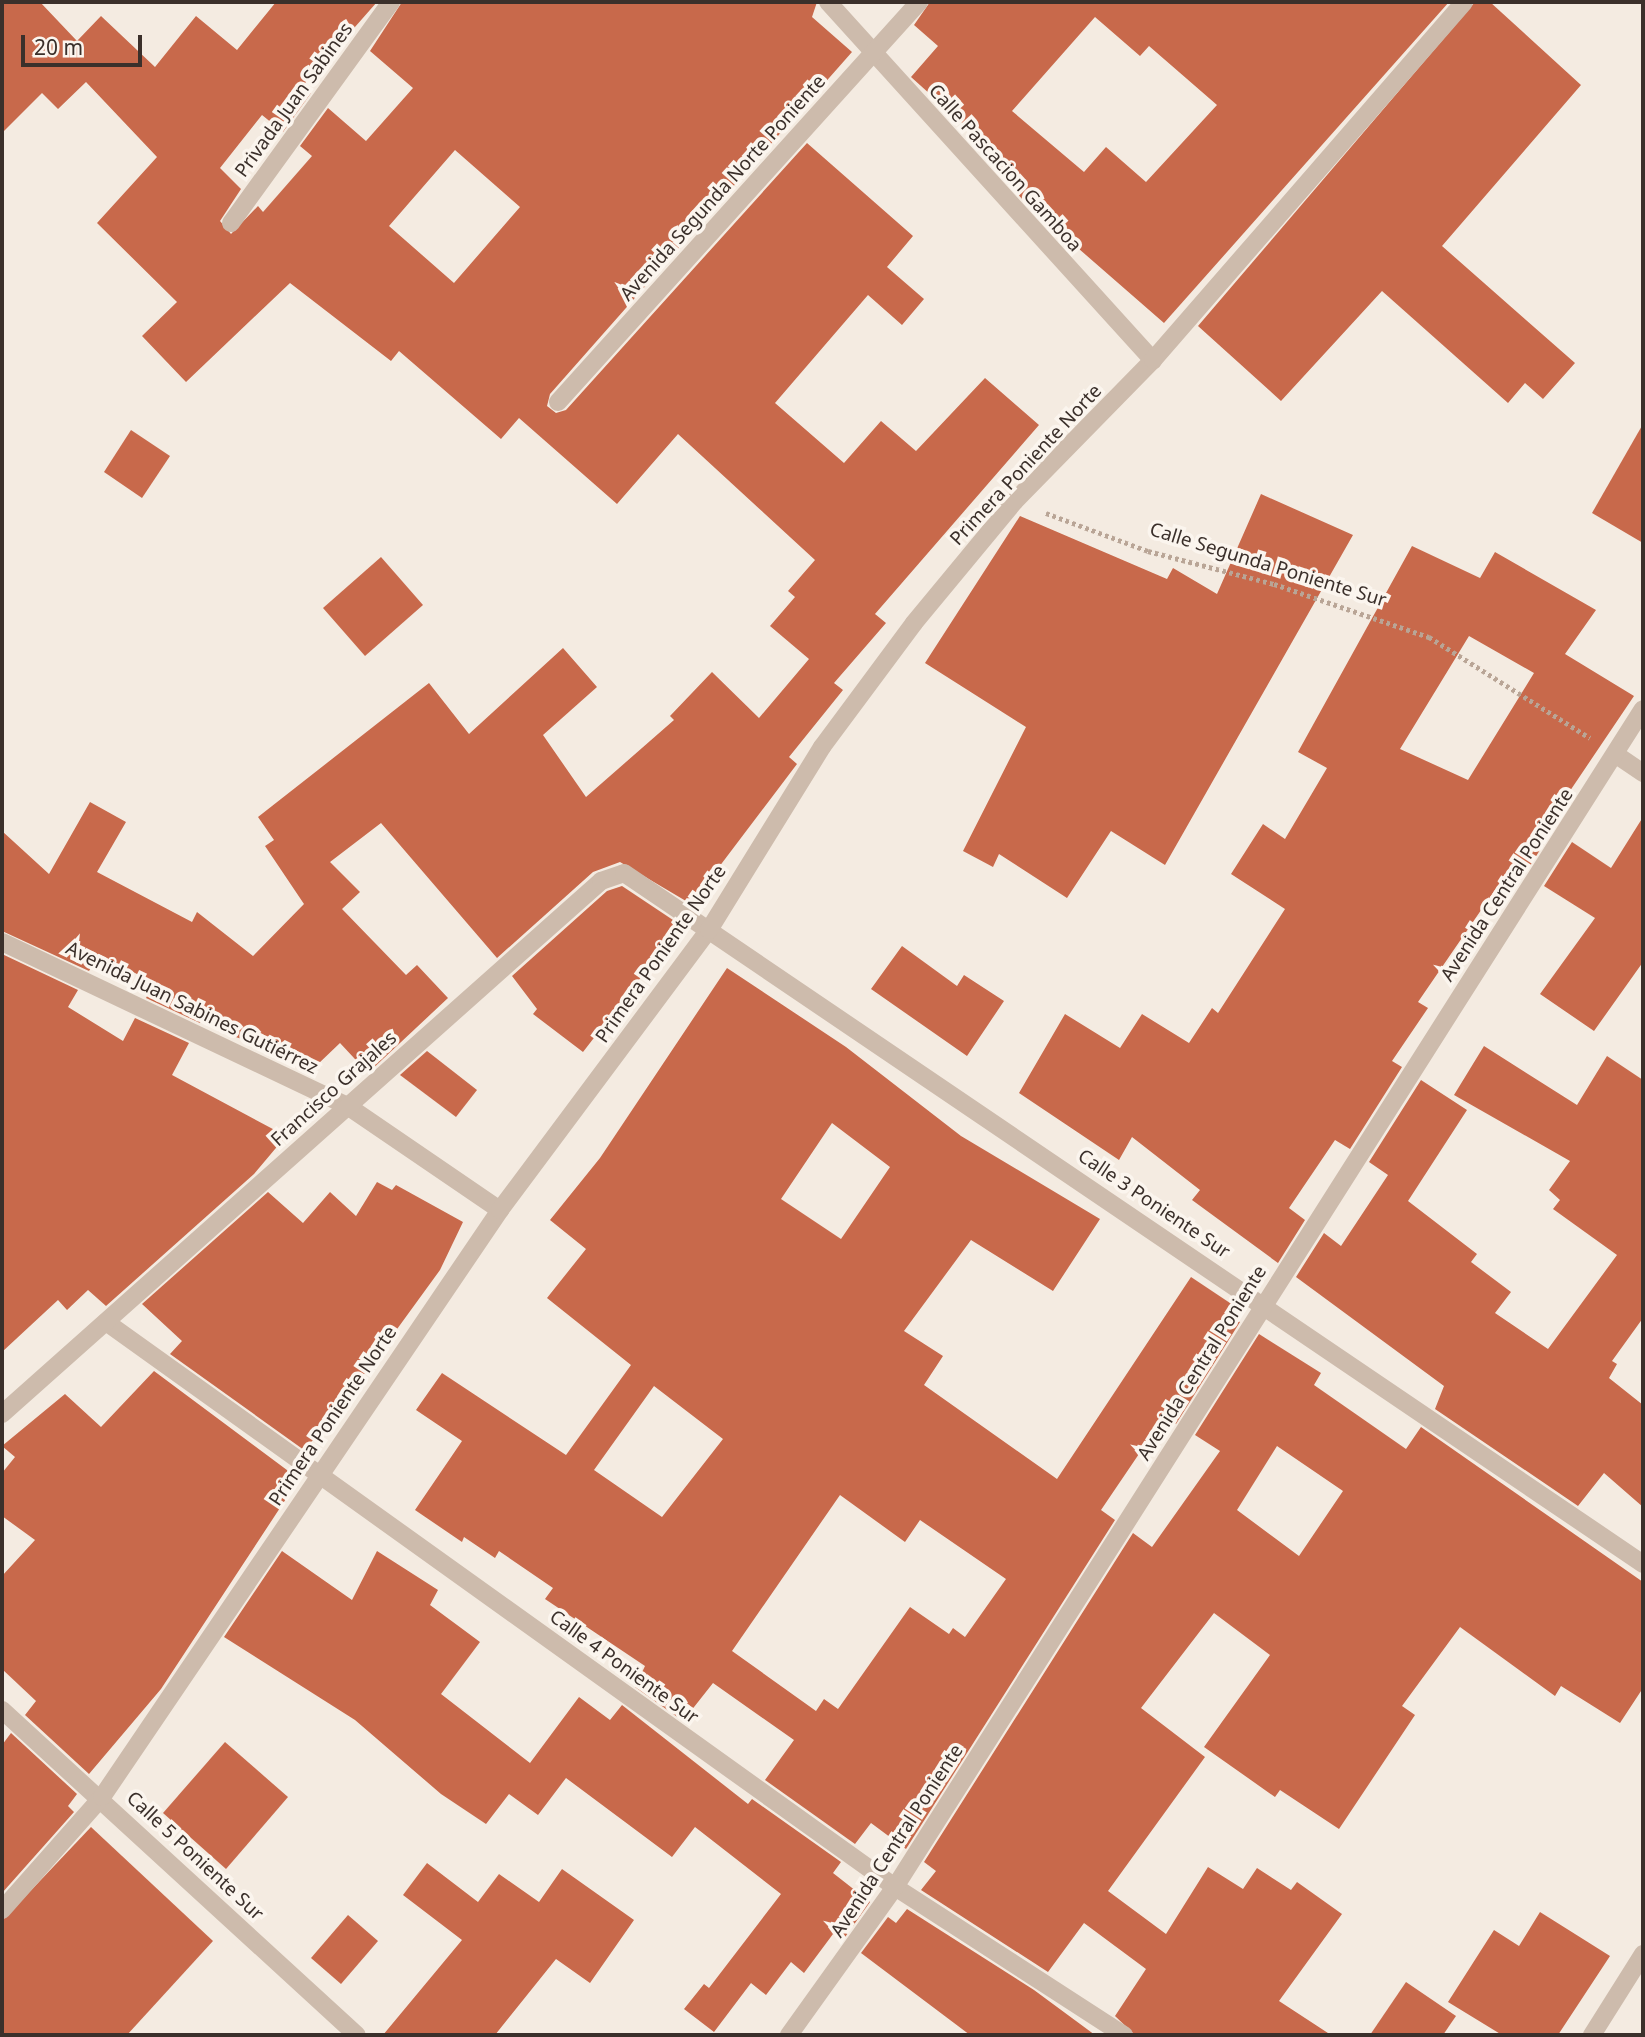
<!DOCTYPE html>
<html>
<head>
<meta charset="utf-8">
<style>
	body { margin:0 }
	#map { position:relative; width:1645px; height:2037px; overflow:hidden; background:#f4ebe1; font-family:"Noto Sans",sans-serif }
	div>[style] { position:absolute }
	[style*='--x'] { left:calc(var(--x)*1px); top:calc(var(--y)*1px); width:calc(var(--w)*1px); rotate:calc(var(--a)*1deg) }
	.building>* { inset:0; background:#c8694b }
	.path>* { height:4.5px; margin-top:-2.25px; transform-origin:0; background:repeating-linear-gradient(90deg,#b9a596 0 3.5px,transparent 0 7px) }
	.minor>* { height:18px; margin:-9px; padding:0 9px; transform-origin:9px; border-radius:9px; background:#cdbbac }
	span { translate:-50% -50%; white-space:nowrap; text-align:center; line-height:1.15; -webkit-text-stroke:7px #fbf5ee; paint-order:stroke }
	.street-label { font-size:19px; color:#3b302b }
	.frame { position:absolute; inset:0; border:4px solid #3b302b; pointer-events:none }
	.scale { position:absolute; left:21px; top:35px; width:121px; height:32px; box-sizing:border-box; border:4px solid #3b302b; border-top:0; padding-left:9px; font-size:21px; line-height:24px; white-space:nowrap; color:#3b302b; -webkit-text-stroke:5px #fbf5ee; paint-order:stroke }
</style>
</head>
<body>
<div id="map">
	<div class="building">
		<div style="clip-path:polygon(evenodd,2px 2px,40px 2px,77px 41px,101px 16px,155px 67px,196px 16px,237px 50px,276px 2px,377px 2px,303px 86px,311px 93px,283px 132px,262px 115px,220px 168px,241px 189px,220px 221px,231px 234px,258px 206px,263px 212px,312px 156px,300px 146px,328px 108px,366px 141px,413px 88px,370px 51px,402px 2px,817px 2px,812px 17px,852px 52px,550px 394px,547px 406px,556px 413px,566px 410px,807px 143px,913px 236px,887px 267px,924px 299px,902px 325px,868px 295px,775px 403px,844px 463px,881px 421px,916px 451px,985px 378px,1039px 425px,875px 614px,886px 623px,834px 683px,843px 690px,789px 757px,797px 764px,691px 904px,620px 862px,593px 872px,497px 958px,381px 823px,330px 862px,360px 892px,342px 909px,406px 975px,417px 965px,448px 998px,368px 1073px,340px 1043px,317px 1065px,230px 1035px,205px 1016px,200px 1023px,146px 998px,154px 983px,99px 954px,89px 971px,2px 931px,2px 831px,49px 874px,90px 802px,126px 822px,97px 872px,192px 922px,197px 912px,253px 956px,304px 904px,265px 846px,274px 840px,258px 817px,429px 683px,469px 734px,563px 648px,597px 687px,543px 735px,586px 797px,674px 720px,670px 716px,712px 672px,759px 718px,809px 659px,770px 626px,795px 597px,788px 591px,815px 560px,678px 434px,617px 504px,519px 418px,501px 439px,399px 351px,391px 361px,290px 283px,186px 382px,142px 336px,177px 302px,97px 223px,157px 157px,86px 82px,58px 109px,42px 93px,2px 133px,2px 2px,455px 150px,520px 207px,454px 283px,389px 226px,455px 150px)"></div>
		<div style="clip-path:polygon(evenodd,930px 2px,1449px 2px,1164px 323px,1024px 201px,992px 166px,1000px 157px,911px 77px,938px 46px,914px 25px,930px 2px,1095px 17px,1140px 56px,1149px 46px,1217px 105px,1146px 182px,1106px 147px,1084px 172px,1012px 111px,1095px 17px)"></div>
		<div style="clip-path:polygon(1475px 2px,1490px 2px,1581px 85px,1442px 246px,1575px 363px,1543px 399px,1525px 383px,1508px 403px,1382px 291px,1281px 401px,1198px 326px)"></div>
		<div style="clip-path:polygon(1643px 424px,1643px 543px,1592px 513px)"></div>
		<div style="clip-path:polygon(131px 430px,170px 456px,142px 498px,104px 472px)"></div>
		<div style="clip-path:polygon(1261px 494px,1353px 535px,1165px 865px,1111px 831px,1067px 898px,999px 854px,993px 867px,963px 851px,1026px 727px,925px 663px,1020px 516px,1167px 579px,1173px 568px,1217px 594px)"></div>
		<div style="clip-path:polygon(evenodd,1412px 546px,1480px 578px,1495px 552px,1596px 610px,1565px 654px,1634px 696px,1547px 825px,1553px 829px,1525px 874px,1512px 865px,1418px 1002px,1428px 1008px,1392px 1061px,1402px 1067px,1350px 1149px,1335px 1140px,1289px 1208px,1305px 1220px,1278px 1263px,1192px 1200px,1200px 1190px,1132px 1137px,1119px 1160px,1019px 1093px,1065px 1014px,1120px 1048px,1142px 1014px,1189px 1043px,1212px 1008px,1218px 1013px,1285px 909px,1231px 874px,1263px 824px,1285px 839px,1327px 768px,1298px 752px,1412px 546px,1469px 636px,1534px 673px,1468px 780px,1400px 749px,1469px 636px)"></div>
		<div style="clip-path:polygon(381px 557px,423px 605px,365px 656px,323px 608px)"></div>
		<div style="clip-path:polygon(1643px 817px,1643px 962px,1594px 1031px,1540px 994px,1595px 918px,1544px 886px,1572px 842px,1611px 868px)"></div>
		<div style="clip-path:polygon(622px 886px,676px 922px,668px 931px,673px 936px,583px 1052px,533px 1014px,537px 1009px,512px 976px,607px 891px)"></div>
		<div style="clip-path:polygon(902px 946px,957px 986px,964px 975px,1004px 1001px,967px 1056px,871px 989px)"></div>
		<div style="clip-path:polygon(2px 954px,78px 990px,68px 1007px,123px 1041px,135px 1018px,189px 1043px,172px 1075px,286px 1136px,254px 1174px,106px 1306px,88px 1290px,67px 1310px,58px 1300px,2px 1352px)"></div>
		<div style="clip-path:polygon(evenodd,727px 968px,846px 1047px,961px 1136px,1100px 1219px,1053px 1291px,971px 1240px,904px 1331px,943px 1356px,924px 1385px,1057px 1479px,1191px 1277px,1239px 1309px,1233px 1318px,1240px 1322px,1176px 1424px,1164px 1417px,1101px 1510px,1115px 1520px,906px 1849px,871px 1823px,855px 1844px,765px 1780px,794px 1740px,713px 1683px,683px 1721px,635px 1687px,645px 1666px,545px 1599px,553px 1588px,499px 1551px,495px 1558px,464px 1537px,462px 1542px,415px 1510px,462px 1441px,416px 1410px,442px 1373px,566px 1455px,631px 1365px,547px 1298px,586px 1249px,550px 1220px,600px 1158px,727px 968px,832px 1123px,890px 1167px,841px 1239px,781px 1199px,832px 1123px,727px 968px,654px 1386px,723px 1439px,662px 1517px,594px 1470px,654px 1386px,727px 968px,840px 1495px,905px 1542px,920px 1520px,1006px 1579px,965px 1637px,953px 1628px,949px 1634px,910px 1607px,838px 1709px,824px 1699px,816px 1711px,732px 1651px,840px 1495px)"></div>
		<div style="clip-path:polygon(1484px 1046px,1577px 1105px,1607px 1056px,1643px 1080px,1643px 1318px,1612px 1361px,1617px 1364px,1609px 1378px,1643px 1405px,1643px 1507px,1604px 1473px,1578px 1506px,1435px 1409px,1444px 1386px,1296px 1277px,1324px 1233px,1341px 1246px,1388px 1175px,1369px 1162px,1421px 1080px,1467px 1110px,1408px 1201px,1477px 1254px,1471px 1262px,1511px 1292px,1495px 1313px,1548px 1349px,1617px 1255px,1553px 1209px,1560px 1200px,1549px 1190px,1570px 1161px,1454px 1095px)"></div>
		<div style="clip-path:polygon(427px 1051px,477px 1090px,456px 1117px,400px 1075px)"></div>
		<div style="clip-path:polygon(377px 1182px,392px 1190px,396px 1185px,463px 1222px,440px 1270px,360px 1380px,364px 1384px,304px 1450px,170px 1354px,182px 1341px,142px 1304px,268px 1192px,303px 1223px,330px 1192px,356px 1216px)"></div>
		<div style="clip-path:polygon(evenodd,1259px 1334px,1321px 1373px,1314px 1385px,1406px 1449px,1421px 1427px,1643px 1582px,1643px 1688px,1620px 1723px,1561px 1686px,1555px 1696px,1460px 1627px,1402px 1706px,1415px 1715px,1339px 1829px,1280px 1790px,1275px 1797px,1204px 1747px,1270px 1655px,1214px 1613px,1141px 1708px,1205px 1757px,1108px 1891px,1166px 1934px,1208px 1867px,1243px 1889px,1257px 1868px,1291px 1890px,1297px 1882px,1342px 1914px,1279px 2001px,1331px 2035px,1135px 2035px,1115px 2016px,1146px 1969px,1084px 1923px,1048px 1972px,921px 1890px,936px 1871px,924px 1862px,1133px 1533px,1152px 1547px,1220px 1451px,1195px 1435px,1259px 1334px,1277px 1446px,1343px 1491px,1299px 1556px,1237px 1510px,1277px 1446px)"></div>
		<div style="clip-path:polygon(154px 1371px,299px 1479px,161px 1689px,89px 1774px,25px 1715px,36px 1701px,2px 1669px,2px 1576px,35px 1540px,2px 1516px,2px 1473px,15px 1457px,2px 1446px,65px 1394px,101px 1427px)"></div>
		<div style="clip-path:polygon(282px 1551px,352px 1600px,377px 1551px,438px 1590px,430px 1605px,480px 1642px,441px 1694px,530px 1763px,579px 1697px,610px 1720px,622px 1705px,748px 1804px,752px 1799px,841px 1862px,833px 1873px,870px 1902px,843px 1940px,833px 1934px,804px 1973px,791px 1962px,766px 1995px,751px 1983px,714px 2032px,684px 2009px,704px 1984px,709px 1988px,781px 1894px,695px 1827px,672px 1857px,566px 1778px,538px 1815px,509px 1794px,486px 1824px,441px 1794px,355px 1720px,224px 1637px)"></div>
		<div style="clip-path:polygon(11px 1733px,77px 1794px,68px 1806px,74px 1812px,2px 1893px,2px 1745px)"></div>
		<div style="clip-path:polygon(225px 1742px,288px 1797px,226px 1869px,163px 1813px)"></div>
		<div style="clip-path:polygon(91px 1827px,213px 1941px,127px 2035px,2px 2035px,2px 1921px)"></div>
		<div style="clip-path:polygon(427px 1863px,478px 1902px,499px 1874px,539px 1902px,562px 1869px,634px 1920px,590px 1983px,556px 1959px,495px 2035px,383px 2035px,462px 1940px,403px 1895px)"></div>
		<div style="clip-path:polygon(907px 1909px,1034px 1990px,1095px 2035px,970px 2035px,861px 1953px,888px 1917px,896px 1923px)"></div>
		<div style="clip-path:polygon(1540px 1912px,1610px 1956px,1558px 2035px,1502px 2035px,1448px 2002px,1494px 1930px,1519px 1946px)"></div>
		<div style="clip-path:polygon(348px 1915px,378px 1941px,341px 1984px,311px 1958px)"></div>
		<div style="clip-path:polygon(1406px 1982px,1456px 2016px,1443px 2035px,1370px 2035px)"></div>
	</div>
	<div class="path">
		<div style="--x:1046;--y:513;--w:109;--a:20.4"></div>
		<div style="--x:1148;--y:551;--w:130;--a:14.7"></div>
		<div style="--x:1274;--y:584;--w:164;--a:18.9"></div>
		<div style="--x:1429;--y:637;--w:190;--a:32.1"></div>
	</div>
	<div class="minor">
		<div style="--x:828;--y:2;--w:484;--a:47.8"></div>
		<div style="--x:231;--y:223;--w:273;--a:-54.1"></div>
		<div style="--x:558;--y:402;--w:539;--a:-47.93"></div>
		<div style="--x:1615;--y:754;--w:34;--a:34"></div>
		<div style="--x:2;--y:942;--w:381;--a:25.4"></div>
		<div style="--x:346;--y:1105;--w:186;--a:34.3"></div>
		<div style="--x:106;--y:1322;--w:970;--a:35.61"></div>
		<div style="--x:895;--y:1887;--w:273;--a:32.9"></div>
		<div style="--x:2;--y:1414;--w:802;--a:-41.66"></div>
		<div style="--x:601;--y:881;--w:24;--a:-19"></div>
		<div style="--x:624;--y:873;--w:1231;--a:34.14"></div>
		<div style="--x:2;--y:1710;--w:481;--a:42.5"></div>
		<div style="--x:2;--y:1910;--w:151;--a:-48.5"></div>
		<div style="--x:102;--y:1797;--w:709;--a:-55.86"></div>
		<div style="--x:500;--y:1210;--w:349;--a:-53.3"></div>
		<div style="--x:709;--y:930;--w:215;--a:-58.3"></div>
		<div style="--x:822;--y:747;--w:154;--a:-53.4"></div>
		<div style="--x:914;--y:623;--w:158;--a:-50.4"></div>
		<div style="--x:1015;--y:501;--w:197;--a:-45.6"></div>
		<div style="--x:1153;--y:360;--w:474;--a:-49"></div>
		<div style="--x:789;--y:2035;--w:182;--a:-54.4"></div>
		<div style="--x:895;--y:1887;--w:1395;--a:-57.59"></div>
		<div style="--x:1592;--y:2035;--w:96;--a:-57.8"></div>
	</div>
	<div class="street-label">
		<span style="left:294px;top:100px;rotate:-54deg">Privada Juan Sabines</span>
		<span style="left:1005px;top:168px;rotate:48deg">Calle Pascacion Gamboa</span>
		<span style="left:723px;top:188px;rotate:-48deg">Avenida Segunda Norte Poniente</span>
		<span style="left:1026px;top:465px;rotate:-47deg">Primera Poniente Norte</span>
		<span style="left:1268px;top:565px;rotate:17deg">Calle Segunda Poniente Sur</span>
		<span style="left:1507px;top:885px;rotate:-57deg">Avenida Central Poniente</span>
		<span style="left:661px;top:954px;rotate:-55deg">Primera Poniente Norte</span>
		<span style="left:192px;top:1008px;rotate:26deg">Avenida Juan Sabines Gutiérrez</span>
		<span style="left:334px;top:1089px;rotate:-42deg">Francisco Grajales</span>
		<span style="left:1154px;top:1204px;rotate:34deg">Calle 3 Poniente Sur</span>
		<span style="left:1202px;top:1363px;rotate:-58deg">Avenida Central Poniente</span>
		<span style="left:333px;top:1416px;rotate:-56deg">Primera Poniente Norte</span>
		<span style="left:624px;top:1667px;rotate:36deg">Calle 4 Poniente Sur</span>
		<span style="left:897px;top:1841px;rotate:-57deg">Avenida Central Poniente</span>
		<span style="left:195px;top:1856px;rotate:43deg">Calle 5 Poniente Sur</span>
	</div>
	<div class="frame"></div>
	<div class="scale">20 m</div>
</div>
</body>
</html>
